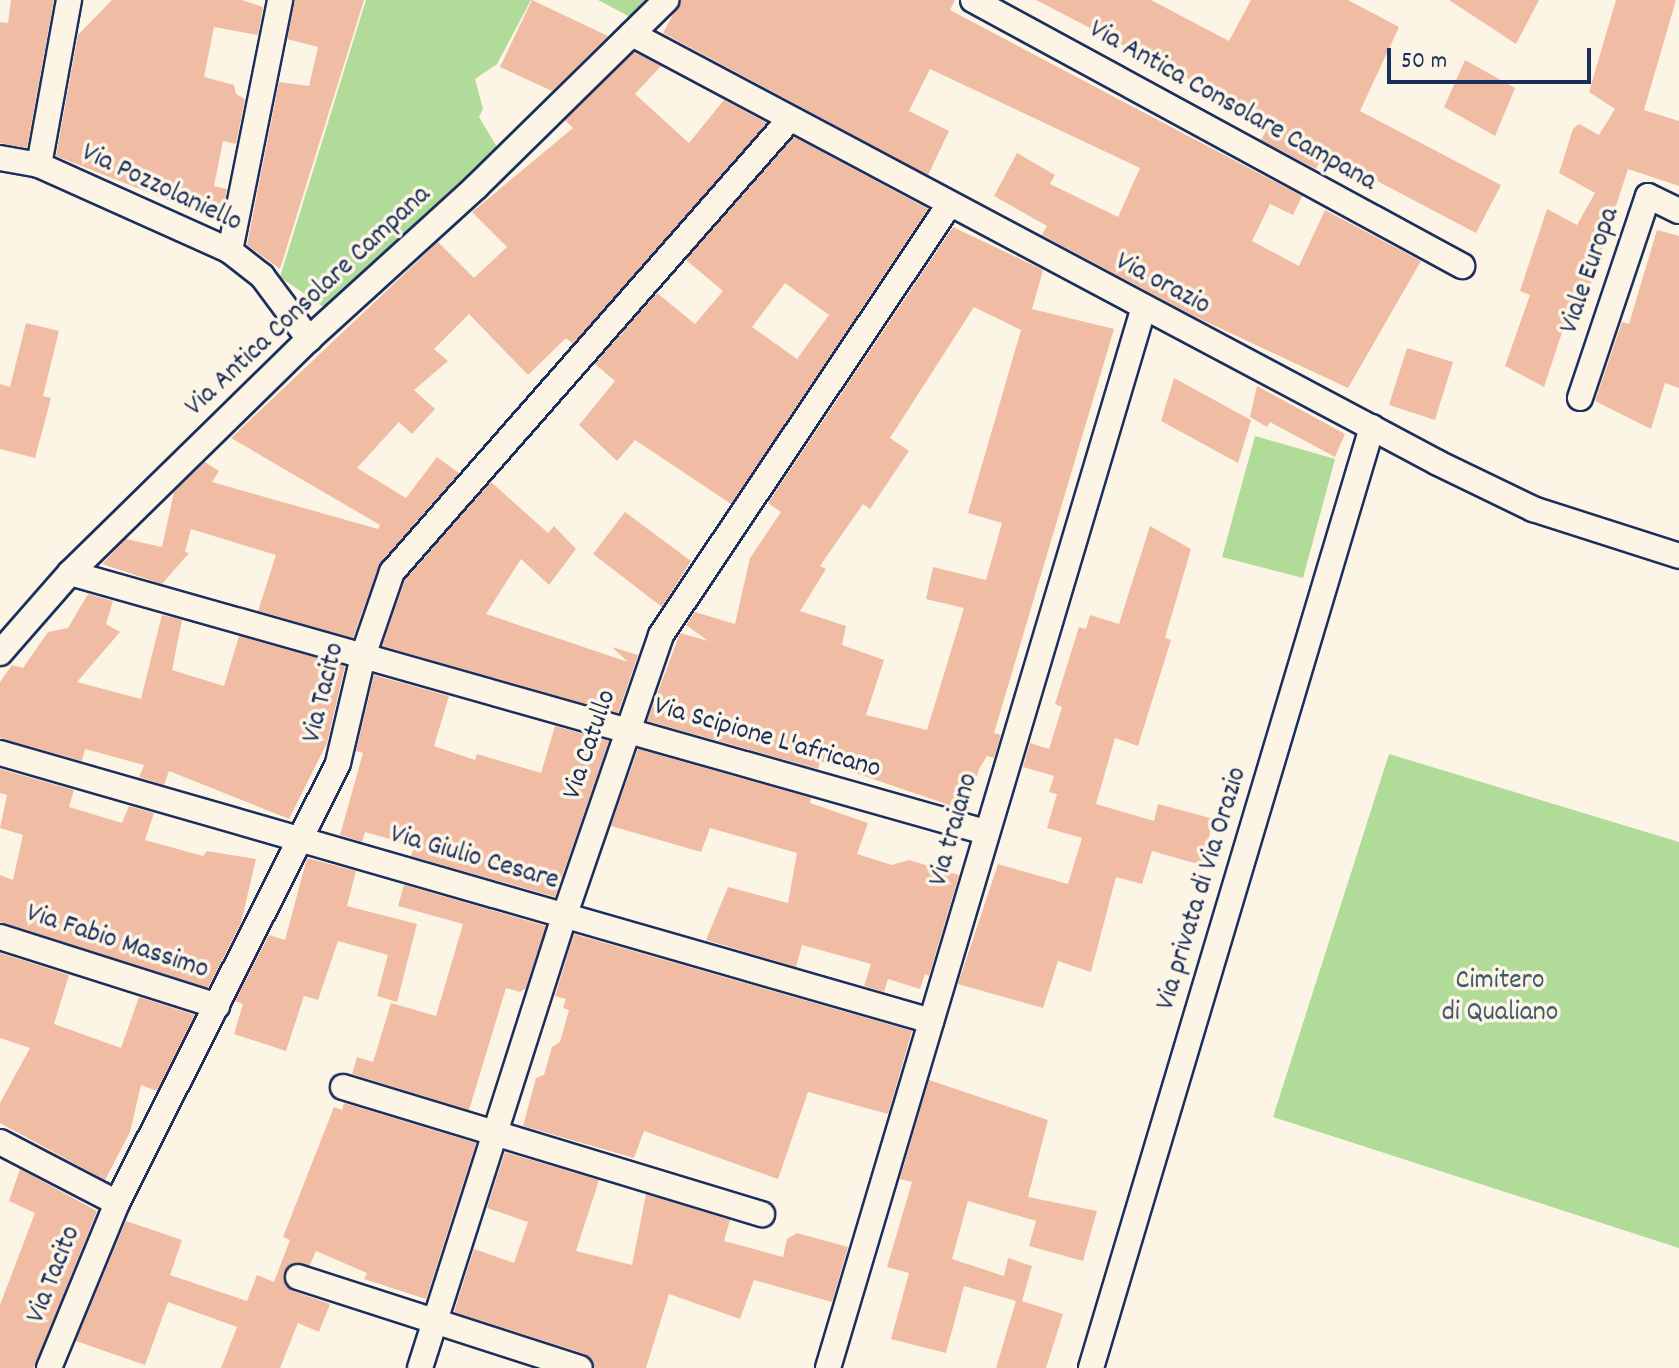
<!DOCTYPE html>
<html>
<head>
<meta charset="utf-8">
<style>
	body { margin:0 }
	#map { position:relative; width:1679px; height:1368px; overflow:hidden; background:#fcf5e5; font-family:Dekko,sans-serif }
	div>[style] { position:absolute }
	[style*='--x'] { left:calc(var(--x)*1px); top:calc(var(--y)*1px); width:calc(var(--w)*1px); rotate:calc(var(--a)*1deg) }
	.green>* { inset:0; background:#b0db99 }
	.building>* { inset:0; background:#f1bca4 }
	.roads { filter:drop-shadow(2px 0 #1b2f5e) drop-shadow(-2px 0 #1b2f5e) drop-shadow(0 2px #1b2f5e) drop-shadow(0 -2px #1b2f5e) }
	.street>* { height:24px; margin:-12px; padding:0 12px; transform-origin:12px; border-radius:12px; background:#fcf5e5 }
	span { translate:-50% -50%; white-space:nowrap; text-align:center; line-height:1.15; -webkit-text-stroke:7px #fcf5e5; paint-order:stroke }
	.street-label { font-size:28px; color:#1b2f5e }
	.park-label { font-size:28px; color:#405a6d }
	.scale { position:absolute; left:1387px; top:48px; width:204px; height:36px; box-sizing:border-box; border:4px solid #1b2f5e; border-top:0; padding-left:10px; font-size:24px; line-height:28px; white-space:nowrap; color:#1b2f5e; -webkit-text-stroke:6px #fcf5e5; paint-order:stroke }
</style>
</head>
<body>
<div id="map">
	<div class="green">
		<div style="clip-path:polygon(366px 0,531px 0,497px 64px,475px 79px,483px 109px,479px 117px,497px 147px,325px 308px,280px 277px)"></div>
		<div style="clip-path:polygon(598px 0,649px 0,632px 18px)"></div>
		<div style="clip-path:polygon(1255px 436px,1335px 459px,1303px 578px,1222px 557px)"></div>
		<div style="clip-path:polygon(1389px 754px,1679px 842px,1679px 1248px,1273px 1117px)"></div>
	</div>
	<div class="building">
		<div style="clip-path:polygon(11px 0,54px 0,27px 148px,0 143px,0 22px,8px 23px)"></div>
		<div style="clip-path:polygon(112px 0,242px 0,263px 7px,258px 35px,214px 27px,204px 77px,234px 85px,236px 94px,245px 99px,236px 144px,223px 141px,214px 186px,227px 189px,221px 221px,56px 156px,78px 35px)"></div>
		<div style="clip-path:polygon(295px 0,364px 0,280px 269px,247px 245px,279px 82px,309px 86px,318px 47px,287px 39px)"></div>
		<div style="clip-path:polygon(532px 0,608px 36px,552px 91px,500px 67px)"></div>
		<div style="clip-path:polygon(681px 0,955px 0,950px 10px,1302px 196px,1293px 215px,1270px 204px,1252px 241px,1299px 266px,1325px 210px,1421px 261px,1348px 388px,1196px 317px,1042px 235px,1047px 226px,994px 196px,1017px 153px,1055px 175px,1050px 184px,1118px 217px,1140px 168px,930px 69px,909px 111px,949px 131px,928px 175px,663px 33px)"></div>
		<div style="clip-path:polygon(1036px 0,1151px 0,1229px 41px,1251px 0,1348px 0,1399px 27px,1360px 111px,1501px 185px,1476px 233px,1324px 153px,1316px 169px,1261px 140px,1271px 122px)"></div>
		<div style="clip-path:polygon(1449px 0,1539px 0,1516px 44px)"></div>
		<div style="clip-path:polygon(1616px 0,1676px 0,1644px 110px,1679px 121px,1679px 186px,1628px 169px,1584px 305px,1572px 302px,1544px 387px,1505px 366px,1530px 295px,1520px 291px,1547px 209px,1577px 225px,1595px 193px,1559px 173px,1573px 129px,1579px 124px,1599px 135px,1615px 109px,1589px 92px)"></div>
		<div style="clip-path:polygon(634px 52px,661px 66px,635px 94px,689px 143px,724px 100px,767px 123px,573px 344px,566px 338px,528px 375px,469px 314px,434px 349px,448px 361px,414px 390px,435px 409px,412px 434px,399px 422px,357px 468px,406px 498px,437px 457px,459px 473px,380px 563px,353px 638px,258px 611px,276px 555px,191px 529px,185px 552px,189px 553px,162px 584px,102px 564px,126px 539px,162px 547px,174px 492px,205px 462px,219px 471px,212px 482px,378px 529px,380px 525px,231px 438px,438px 242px,474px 278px,507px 247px,472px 212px,573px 128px,565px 120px)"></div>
		<div style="clip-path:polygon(1465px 60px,1515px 88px,1495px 136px,1444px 107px)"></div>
		<div style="clip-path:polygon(evenodd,794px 137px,928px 209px,731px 504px,635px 440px,617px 461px,579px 425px,615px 381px,595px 364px,657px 293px,695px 324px,723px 291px,686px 260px,794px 137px,785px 283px,829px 315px,797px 359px,752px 327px,785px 283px)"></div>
		<div style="clip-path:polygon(evenodd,953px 227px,1043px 270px,1032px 309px,1114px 329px,994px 733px,1001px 735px,994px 758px,987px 756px,979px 769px,967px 811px,820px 761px,818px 769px,647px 721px,680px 633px,708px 641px,686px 625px,695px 612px,735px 624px,750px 558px,781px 512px,768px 503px,953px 227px,974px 307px,1021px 330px,968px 513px,1002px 523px,986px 580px,933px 567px,926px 599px,964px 608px,927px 730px,866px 715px,884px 660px,842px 645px,846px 626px,800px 611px,826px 569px,820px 566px,863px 504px,870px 509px,909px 451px,890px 438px,974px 307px)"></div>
		<div style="clip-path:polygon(1657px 230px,1679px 236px,1679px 388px,1665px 383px,1651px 429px,1595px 401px,1622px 322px,1629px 324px)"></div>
		<div style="clip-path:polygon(26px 323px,59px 331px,43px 396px,51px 398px,35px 458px,0 449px,0 384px,10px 387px)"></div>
		<div style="clip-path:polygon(1407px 348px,1453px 362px,1435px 420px,1389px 405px)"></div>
		<div style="clip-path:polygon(1174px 378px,1251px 420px,1238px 463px,1161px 421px)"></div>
		<div style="clip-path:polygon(1257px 386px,1345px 434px,1335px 457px,1270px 422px,1267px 427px,1250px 417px)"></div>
		<div style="clip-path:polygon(491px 482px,548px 533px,554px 526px,576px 549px,549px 585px,521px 559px,486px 614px,628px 662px,612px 647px,638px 655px,618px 713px,382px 646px,405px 580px)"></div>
		<div style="clip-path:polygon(625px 512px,691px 561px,662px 607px,593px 554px)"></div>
		<div style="clip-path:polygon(1150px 526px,1191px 549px,1165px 638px,1171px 640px,1138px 746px,1115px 738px,1096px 804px,1154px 821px,1158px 804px,1214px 819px,1201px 865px,1152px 851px,1142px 884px,1116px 877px,1091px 972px,1058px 961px,1043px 1008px,958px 984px,998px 864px,1068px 884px,1082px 838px,1047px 828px,1057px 794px,1049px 792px,1054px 776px,1023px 767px,1030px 743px,1049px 749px,1062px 707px,1055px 704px,1079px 627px,1086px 629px,1090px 615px,1119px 624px)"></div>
		<div style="clip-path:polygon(88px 594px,113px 601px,106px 624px,120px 632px,77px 682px,141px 699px,162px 615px,182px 620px,172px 670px,224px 686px,239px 636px,345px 666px,327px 743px,289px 819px,169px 771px,164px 785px,139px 777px,144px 765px,85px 749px,82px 761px,0 738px,0 682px,12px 665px,23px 668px,48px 632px,68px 628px)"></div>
		<div style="clip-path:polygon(374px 675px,449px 696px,434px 746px,475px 760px,477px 754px,541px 773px,555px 726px,609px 741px,555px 897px,411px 856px,414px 846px,365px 832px,362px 842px,340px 835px,363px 753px,356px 751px)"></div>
		<div style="clip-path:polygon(638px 749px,811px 798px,810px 803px,868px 823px,857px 854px,892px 865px,909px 860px,959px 875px,929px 976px,925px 974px,920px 989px,888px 979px,884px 992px,864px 986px,871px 964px,802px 945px,796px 967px,706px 940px,728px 887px,788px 903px,797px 853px,710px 828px,701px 852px,611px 826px)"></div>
		<div style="clip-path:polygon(0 769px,74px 790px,69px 807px,122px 823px,129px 806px,154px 813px,145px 840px,203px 856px,207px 851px,256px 859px,241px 923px,208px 988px,0 922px,0 875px,13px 880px,23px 835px,0 828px,7px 795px,0 793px)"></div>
		<div style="clip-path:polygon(307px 858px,356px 871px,347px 906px,417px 924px,397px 1002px,377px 996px,388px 955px,338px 941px,318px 1000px,304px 996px,286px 1051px,234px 1034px,243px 1004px,235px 1001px,269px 935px,285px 940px)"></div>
		<div style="clip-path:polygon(404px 885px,546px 926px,526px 988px,520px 992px,506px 988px,469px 1110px,352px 1074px,357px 1057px,373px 1062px,391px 1003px,436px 1016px,463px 924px,398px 906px)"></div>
		<div style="clip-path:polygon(574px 934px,912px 1031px,888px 1114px,808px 1092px,778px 1179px,644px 1131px,634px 1158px,523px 1126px,536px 1078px,544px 1075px,552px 1047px,560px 1042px,569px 1010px,563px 1008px,566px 999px,555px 996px)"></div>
		<div style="clip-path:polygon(0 953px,69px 975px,54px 1024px,121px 1048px,139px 997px,195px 1015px,157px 1091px,141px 1085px,130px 1132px,105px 1180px,0 1123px,0 1103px,30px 1048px,0 1038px)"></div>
		<div style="clip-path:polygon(929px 1080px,1048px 1120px,1028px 1197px,1097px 1211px,1083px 1261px,1029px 1246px,1036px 1221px,968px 1201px,952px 1259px,1004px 1276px,1008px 1258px,1032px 1266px,1022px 1301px,1063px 1314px,1046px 1368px,996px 1368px,1016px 1301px,964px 1286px,946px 1353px,891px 1339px,909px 1273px,887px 1267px,912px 1182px,900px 1179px)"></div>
		<div style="clip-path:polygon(344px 1103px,476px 1143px,426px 1299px,364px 1279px,367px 1273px,316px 1251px,310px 1265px,287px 1266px,284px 1281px,293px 1291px,330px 1304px,319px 1332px,298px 1323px,280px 1368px,221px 1368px,237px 1327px,168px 1302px,145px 1365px,76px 1341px,126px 1221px,182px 1240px,170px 1275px,247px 1301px,257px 1275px,274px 1282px,290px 1240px,283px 1237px,334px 1107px,342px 1110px)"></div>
		<div style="clip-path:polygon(505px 1152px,599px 1180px,576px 1251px,632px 1265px,646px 1194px,730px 1220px,724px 1241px,783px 1257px,787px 1239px,797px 1233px,848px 1247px,832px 1302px,754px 1280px,740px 1319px,669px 1294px,646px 1368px,595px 1368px,585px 1354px,454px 1312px,474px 1249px,514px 1263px,528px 1222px,487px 1208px)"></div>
		<div style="clip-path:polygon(20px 1169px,97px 1211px,34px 1368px,0 1368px,0 1305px,35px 1213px,9px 1201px)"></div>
	</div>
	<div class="roads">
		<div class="street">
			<div style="--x:973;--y:0;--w:557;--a:28.54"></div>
			<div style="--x:632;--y:34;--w:913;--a:28.02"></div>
			<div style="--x:1438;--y:463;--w:106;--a:25.8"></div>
			<div style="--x:1533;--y:509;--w:153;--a:17.8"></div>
			<div style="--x:0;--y:158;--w:40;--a:10"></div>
			<div style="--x:39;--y:165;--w:209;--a:24.2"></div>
			<div style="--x:230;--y:251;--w:41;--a:38"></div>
			<div style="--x:262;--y:276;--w:79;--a:53.3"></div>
			<div style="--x:39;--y:165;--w:168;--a:-79.7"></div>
			<div style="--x:230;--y:251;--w:256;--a:-78.7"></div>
			<div style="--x:1580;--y:398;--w:213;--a:-71.4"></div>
			<div style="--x:1648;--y:196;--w:34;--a:26"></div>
			<div style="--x:70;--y:573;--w:951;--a:15.8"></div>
			<div style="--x:0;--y:653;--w:106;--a:-48.8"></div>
			<div style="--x:70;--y:573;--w:334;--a:-44.4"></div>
			<div style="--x:309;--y:339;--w:226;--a:-42.3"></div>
			<div style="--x:476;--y:187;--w:267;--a:-44.5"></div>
			<div style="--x:0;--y:753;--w:969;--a:16.06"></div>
			<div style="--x:0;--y:937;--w:228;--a:17.6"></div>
			<div style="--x:343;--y:1087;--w:438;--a:16.9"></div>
			<div style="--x:0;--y:1142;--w:132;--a:27.5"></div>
			<div style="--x:298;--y:1277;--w:296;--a:17.9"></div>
			<div style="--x:49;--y:1368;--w:178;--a:-67.6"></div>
			<div style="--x:117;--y:1203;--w:492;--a:-63.3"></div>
			<div style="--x:338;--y:763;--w:110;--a:-76.8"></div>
			<div style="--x:363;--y:656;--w:89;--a:-71"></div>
			<div style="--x:392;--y:572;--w:603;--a:-48.7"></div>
			<div style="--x:420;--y:1368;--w:473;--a:-72.3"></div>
			<div style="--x:564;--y:917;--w:298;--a:-71"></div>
			<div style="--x:661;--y:635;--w:518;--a:-56.19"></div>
			<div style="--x:828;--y:1368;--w:1104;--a:-73.42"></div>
			<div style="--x:1091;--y:1368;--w:982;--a:-73.37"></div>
		</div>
	</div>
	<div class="street-label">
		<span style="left:1232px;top:107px;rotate:29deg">Via Antica Consolare Campana</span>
		<span style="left:161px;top:189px;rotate:25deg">Via Pozzolaniello</span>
		<span style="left:1591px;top:271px;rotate:-71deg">Viale Europa</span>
		<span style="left:1162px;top:285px;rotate:28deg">Via orazio</span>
		<span style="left:309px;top:302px;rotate:-43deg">Via Antica Consolare Campana</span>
		<span style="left:325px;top:693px;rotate:-76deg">Via Tacito</span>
		<span style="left:767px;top:739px;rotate:16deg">Via Scipione L'africano</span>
		<span style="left:591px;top:745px;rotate:-71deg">Via Catullo</span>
		<span style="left:955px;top:830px;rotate:-74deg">Via traiano</span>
		<span style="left:474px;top:859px;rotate:16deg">Via Giulio Cesare</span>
		<span style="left:1203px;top:889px;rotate:-73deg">Via privata di Via Orazio</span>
		<span style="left:117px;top:943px;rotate:18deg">Via Fabio Massimo</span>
		<span style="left:55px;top:1275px;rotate:-68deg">Via Tacito</span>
	</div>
	<div class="park-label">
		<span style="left:1500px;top:998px">Cimitero<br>di Qualiano</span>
	</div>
	<div class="scale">50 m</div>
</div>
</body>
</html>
